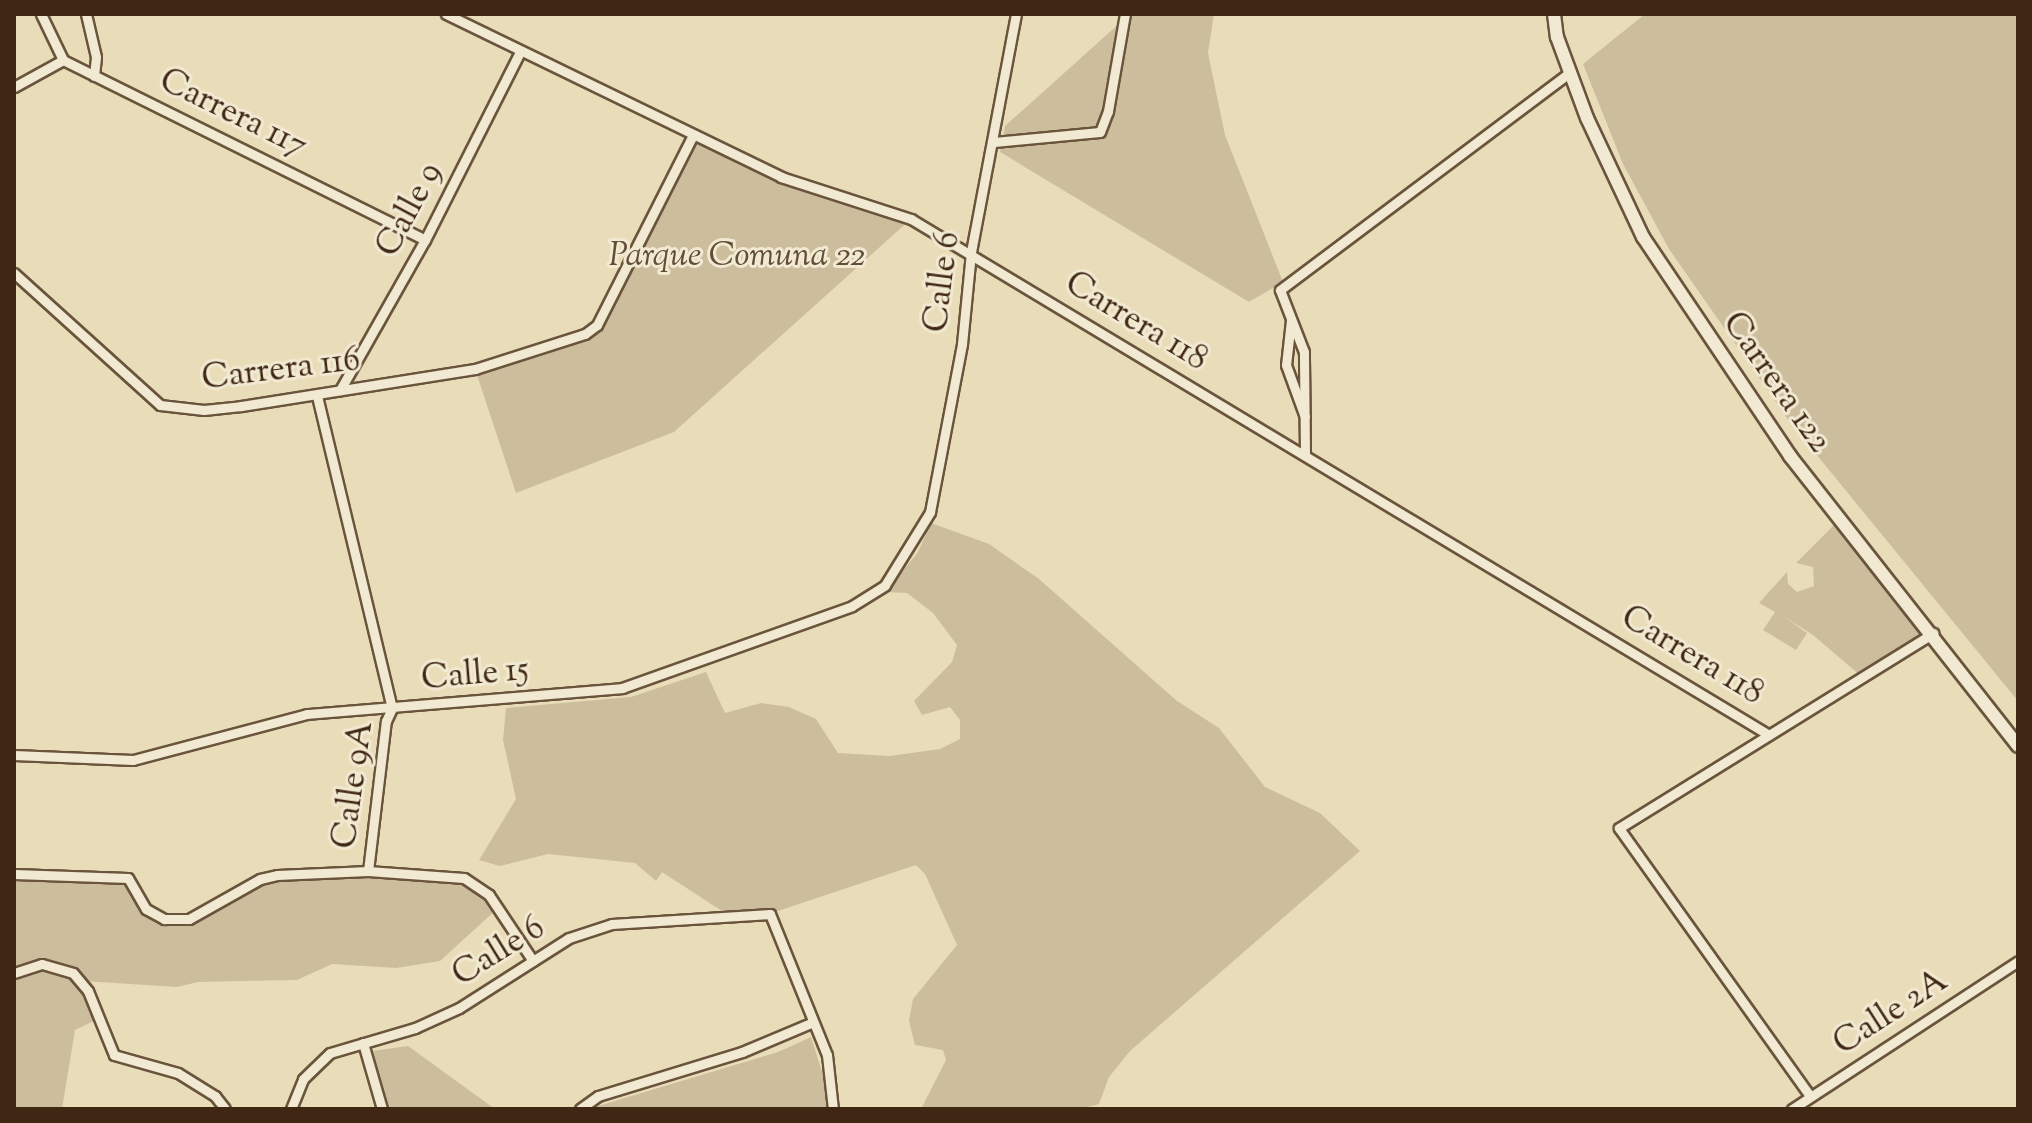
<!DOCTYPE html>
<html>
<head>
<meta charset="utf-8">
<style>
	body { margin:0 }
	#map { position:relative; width:2032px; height:1123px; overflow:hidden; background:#e9ddb9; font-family:"Sorts Mill Goudy",serif }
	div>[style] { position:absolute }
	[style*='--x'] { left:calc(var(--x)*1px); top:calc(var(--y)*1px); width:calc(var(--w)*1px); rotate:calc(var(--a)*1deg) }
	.green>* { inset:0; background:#ccbe9d }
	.roads { filter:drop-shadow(2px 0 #6a543c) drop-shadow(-2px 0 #6a543c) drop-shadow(0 2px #6a543c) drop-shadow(0 -2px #6a543c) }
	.street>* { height:9px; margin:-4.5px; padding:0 4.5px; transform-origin:4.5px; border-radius:4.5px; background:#f1e9d2 }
	.secondary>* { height:12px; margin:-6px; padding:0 6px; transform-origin:6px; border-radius:6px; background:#f1e9d2 }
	span { translate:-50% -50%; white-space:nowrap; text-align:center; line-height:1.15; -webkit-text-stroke:6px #f1e9d2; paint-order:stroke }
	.street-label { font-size:34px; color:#3f2713 }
	.park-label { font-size:34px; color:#624d36; font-style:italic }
	.frame { position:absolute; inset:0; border:16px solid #3f2713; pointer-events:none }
</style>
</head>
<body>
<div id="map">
	<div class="green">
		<div style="clip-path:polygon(1123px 14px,1214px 14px,1208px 53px,1225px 135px,1283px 282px,1249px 302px,1000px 152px,1005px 126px,1122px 21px)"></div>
		<div style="clip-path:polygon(1645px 14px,2018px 14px,2018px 701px,1789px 421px,1669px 249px,1623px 164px,1583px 64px)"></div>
		<div style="clip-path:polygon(693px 135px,781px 177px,911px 219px,674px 432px,516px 493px,475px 369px,585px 334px,597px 325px)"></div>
		<div style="clip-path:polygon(1841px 518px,1934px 633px,1862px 677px,1813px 635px,1783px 616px,1807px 633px,1796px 650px,1763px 630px,1775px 612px,1759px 603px,1787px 572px,1788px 584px,1797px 592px,1814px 586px,1813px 567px,1796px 563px)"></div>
		<div style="clip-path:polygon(931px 523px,989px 544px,1039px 579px,1177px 701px,1219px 728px,1265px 787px,1320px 813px,1360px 851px,1130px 1051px,1109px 1077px,1099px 1104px,1079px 1109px,921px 1109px,946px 1060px,943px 1050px,915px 1045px,909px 1021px,913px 999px,957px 945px,925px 874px,916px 865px,778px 911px,725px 913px,662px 872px,656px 881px,635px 863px,548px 854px,500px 866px,479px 860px,516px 799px,503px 740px,506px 708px,631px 697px,706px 672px,725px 713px,761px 703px,789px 707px,816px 719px,838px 753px,890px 756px,940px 749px,960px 739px,960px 720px,950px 707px,922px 715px,914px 701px,952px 662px,957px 645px,933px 613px,907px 593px,886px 592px,918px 552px)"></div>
		<div style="clip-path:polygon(368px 871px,464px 878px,498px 908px,440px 961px,396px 968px,332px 964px,297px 980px,198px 982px,177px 987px,83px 981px,98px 1019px,75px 1030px,62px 1109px,14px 1109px,14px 874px,128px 878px,146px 909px,164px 919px,189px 919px,260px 879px)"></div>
		<div style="clip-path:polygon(811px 1037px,825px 1081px,827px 1109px,588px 1109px,778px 1052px)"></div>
		<div style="clip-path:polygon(408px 1046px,495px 1109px,390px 1109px,384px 1104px,372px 1051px)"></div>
	</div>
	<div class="roads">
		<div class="street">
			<div style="--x:41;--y:14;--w:51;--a:64.4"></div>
			<div style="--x:63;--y:60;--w:404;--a:26.4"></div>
			<div style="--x:86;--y:14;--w:44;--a:76.9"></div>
			<div style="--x:96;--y:57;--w:19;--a:96"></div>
			<div style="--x:446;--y:14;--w:373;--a:25.9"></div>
			<div style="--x:781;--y:177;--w:137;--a:17.9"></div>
			<div style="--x:911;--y:219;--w:1001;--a:31.02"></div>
			<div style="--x:14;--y:87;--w:56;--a:-28.9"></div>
			<div style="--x:994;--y:142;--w:106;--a:-5.4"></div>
			<div style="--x:1100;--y:132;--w:22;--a:-69"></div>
			<div style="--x:1108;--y:111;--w:98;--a:-80.1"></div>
			<div style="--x:14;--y:273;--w:197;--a:42.1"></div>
			<div style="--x:160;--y:405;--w:44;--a:6.5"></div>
			<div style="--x:204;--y:410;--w:37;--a:-6"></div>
			<div style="--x:241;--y:406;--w:237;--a:-9"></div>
			<div style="--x:475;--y:369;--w:115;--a:-17.7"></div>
			<div style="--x:585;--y:334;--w:15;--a:-37"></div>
			<div style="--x:597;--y:325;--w:213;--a:-63.2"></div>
			<div style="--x:1291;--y:320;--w:45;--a:96.3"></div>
			<div style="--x:1286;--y:365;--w:55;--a:69.9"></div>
			<div style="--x:340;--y:390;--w:172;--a:-60.5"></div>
			<div style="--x:425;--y:240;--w:211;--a:-63.2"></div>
			<div style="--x:317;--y:396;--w:321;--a:76.5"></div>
			<div style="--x:1305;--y:454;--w:102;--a:-90.6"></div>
			<div style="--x:1304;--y:352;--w:66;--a:-111.2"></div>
			<div style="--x:1280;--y:290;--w:363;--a:-36.9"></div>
			<div style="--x:14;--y:755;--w:119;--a:2.4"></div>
			<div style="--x:133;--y:760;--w:180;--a:-14.8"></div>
			<div style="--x:307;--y:714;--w:316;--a:-4.7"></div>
			<div style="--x:622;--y:688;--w:244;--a:-19.6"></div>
			<div style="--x:852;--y:606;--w:39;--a:-32"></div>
			<div style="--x:885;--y:585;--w:86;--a:-58.3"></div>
			<div style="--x:930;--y:512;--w:171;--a:-79.2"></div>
			<div style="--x:962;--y:344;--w:92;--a:-84.4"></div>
			<div style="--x:971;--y:252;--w:242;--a:-79.3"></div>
			<div style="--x:368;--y:871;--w:151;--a:-83.2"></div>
			<div style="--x:386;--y:721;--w:14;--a:-65"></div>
			<div style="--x:14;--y:874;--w:114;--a:2"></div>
			<div style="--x:128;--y:878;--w:36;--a:60"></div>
			<div style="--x:146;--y:909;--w:21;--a:29"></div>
			<div style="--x:164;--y:919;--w:25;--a:0"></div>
			<div style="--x:189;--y:919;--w:81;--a:-29.4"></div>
			<div style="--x:260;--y:879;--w:17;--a:-13"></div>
			<div style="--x:277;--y:875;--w:91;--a:-2.5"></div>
			<div style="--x:368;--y:871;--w:96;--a:4.2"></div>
			<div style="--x:464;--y:878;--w:30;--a:34"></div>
			<div style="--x:489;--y:895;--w:79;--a:56.3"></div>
			<div style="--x:14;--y:973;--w:29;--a:-18"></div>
			<div style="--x:42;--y:964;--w:32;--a:16"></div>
			<div style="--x:73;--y:973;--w:23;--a:50"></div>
			<div style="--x:88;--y:991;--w:69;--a:67.9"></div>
			<div style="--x:114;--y:1055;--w:66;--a:15.7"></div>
			<div style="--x:178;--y:1073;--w:44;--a:31.9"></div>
			<div style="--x:215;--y:1096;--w:16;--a:52"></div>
			<div style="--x:363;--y:1043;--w:69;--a:73.9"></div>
			<div style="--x:1810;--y:1096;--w:329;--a:-125.5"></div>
			<div style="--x:1619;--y:828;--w:370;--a:-31.8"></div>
			<div style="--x:291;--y:1109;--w:32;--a:-68"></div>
			<div style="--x:303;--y:1079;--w:37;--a:-44"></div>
			<div style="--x:330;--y:1053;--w:89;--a:-16.4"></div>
			<div style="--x:415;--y:1028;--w:48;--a:-24.4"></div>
			<div style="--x:459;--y:1008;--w:130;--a:-32.5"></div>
			<div style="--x:569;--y:938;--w:45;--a:-18"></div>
			<div style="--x:612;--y:924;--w:158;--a:-3.6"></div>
			<div style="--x:770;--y:914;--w:152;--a:68"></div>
			<div style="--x:827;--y:1055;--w:54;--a:83.7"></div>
			<div style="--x:580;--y:1109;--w:22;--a:-36"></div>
			<div style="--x:598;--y:1096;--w:151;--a:-17"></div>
			<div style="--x:742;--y:1052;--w:77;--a:-22.9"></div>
			<div style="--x:1792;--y:1109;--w:270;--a:-33.2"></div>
		</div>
		<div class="secondary">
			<div style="--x:1554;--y:14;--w:23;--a:83"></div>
			<div style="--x:1557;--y:37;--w:86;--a:69.7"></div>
			<div style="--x:1587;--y:118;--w:132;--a:64.8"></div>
			<div style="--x:1643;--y:237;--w:264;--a:56.1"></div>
			<div style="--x:1790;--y:456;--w:369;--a:51.8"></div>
		</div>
	</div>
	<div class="street-label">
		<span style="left:233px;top:114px;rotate:26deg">Carrera 117</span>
		<span style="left:410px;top:210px;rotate:-62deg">Calle 9</span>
		<span style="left:943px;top:282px;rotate:-83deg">Calle 6</span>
		<span style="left:1136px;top:322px;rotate:31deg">Carrera 118</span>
		<span style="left:281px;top:370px;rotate:-7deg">Carrera 116</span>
		<span style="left:1776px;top:383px;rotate:55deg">Carrera 122</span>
		<span style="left:1692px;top:656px;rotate:31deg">Carrera 118</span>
		<span style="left:475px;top:675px;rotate:-5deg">Calle 15</span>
		<span style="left:354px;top:785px;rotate:-82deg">Calle 9A</span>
		<span style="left:499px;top:952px;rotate:-32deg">Calle 6</span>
		<span style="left:1891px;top:1013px;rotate:-33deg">Calle 2A</span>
	</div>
	<div class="park-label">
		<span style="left:737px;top:257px">Parque Comuna 22</span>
	</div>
	<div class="frame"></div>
</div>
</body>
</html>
